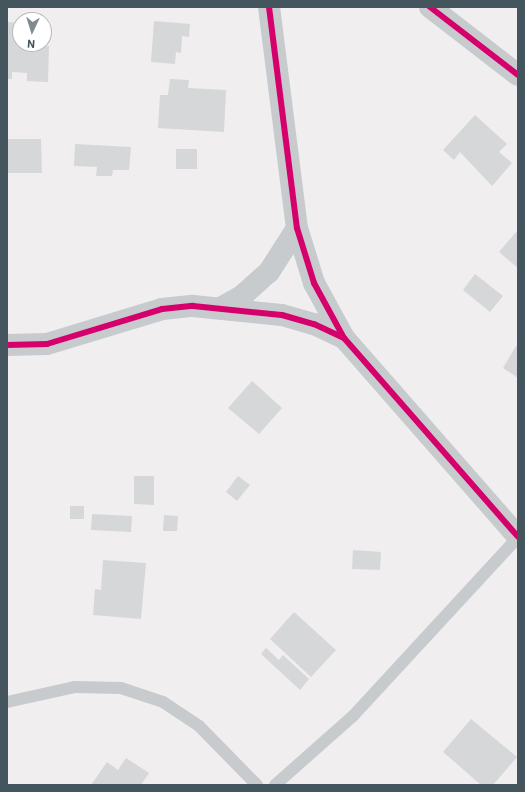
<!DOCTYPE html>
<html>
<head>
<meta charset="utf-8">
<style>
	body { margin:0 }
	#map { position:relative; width:525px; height:792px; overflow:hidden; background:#f0eeef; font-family:Roboto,sans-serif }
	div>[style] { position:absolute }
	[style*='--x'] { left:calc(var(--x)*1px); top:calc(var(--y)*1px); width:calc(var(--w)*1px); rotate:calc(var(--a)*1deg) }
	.building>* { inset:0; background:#d6d7d9 }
	.service>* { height:12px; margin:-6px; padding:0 6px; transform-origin:6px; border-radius:6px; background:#c7cbce }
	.minor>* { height:22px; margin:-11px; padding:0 11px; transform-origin:11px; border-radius:11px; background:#c7cbce }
	.cycleway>* { height:6px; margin:-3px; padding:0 3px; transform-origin:3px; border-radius:3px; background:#d6006c }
	span { translate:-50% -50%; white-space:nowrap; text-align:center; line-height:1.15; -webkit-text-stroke:3.5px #fff; paint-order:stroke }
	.frame { position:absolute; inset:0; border:8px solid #44555d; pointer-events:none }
	.north { position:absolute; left:12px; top:12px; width:40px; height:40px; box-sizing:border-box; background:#fff; border:1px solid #b4bbbe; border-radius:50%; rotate:184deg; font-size:11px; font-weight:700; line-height:16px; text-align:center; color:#44555d }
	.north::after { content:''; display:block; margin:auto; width:14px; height:18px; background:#808b90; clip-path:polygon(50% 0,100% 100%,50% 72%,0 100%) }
</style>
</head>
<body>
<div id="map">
	<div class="building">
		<div style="clip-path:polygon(154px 21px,190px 24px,189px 37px,182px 36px,181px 53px,176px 52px,175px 64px,151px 62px)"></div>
		<div style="clip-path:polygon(7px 22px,20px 23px,20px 44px,49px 46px,48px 82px,27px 81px,27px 73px,12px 72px,12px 79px,7px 79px)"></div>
		<div style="clip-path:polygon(170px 79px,189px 80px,188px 88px,226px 90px,224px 132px,158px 128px,160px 95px,168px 95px)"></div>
		<div style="clip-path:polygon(475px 115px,507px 144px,499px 152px,512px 163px,492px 186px,460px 152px,454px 160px,443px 150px)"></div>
		<div style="clip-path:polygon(7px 139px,41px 139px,42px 173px,7px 173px)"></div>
		<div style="clip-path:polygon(75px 144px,131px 147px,129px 170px,113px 170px,112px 176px,96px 176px,97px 167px,74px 166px)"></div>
		<div style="clip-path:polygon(176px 149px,197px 149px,197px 169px,176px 169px)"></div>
		<div style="clip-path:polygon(516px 232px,518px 234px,518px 268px,499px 252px)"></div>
		<div style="clip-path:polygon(475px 274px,503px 296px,490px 312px,463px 290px)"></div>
		<div style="clip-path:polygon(516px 346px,518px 347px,518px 378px,503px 368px)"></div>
		<div style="clip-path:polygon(252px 381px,282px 408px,259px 434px,228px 408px)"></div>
		<div style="clip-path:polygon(134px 476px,154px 476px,154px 505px,134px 504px)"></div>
		<div style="clip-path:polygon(238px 476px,250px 485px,237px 501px,226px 492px)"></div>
		<div style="clip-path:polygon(70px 506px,84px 506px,84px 519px,70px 519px)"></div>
		<div style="clip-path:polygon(92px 514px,132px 516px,131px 532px,91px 530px)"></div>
		<div style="clip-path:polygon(164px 515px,178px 516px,177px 531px,163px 531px)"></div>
		<div style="clip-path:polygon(353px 550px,381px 552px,380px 570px,352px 569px)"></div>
		<div style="clip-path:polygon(103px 560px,146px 563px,141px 619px,93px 615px,95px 589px,101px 590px)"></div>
		<div style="clip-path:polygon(294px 612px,336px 650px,311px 677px,270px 639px)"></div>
		<div style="clip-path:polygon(266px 648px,279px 660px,283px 655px,309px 679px,300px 690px,261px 654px)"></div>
		<div style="clip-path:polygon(471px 719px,517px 757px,493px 785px,481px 785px,443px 752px)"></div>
		<div style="clip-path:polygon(126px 758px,149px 773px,141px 785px,91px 785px,107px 762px,118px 770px)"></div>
	</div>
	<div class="service">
		<div style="--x:7;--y:702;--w:70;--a:-12.4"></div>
		<div style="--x:75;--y:687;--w:46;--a:1.2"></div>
		<div style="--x:121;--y:688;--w:44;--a:18.4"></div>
		<div style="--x:163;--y:702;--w:43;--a:33.7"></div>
		<div style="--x:199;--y:726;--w:83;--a:45.5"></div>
		<div style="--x:275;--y:785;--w:104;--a:-41.5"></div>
		<div style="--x:353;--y:716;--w:243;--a:-47.3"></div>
	</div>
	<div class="minor">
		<div style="--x:269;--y:7;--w:223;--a:82.8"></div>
		<div style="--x:297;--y:228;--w:58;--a:72.8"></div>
		<div style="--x:314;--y:283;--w:63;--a:61.4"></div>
		<div style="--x:344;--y:338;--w:264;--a:48.8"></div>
		<div style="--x:430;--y:7;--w:111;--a:37.7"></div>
		<div style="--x:222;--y:307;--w:23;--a:-29"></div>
		<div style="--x:242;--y:296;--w:36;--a:-42"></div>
		<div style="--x:269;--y:272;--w:52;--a:-57.5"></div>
		<div style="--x:7;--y:345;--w:40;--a:-1.4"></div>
		<div style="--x:47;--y:344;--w:120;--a:-16.9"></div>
		<div style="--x:162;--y:309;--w:31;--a:-6"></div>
		<div style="--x:193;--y:306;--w:89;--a:5.8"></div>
		<div style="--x:282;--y:315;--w:33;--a:16"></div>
		<div style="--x:314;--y:324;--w:33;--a:25"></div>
	</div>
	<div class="cycleway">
		<div style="--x:269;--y:7;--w:223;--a:82.8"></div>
		<div style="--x:297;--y:228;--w:58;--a:72.8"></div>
		<div style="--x:314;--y:283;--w:63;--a:61.4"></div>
		<div style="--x:344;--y:338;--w:264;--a:48.8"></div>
		<div style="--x:430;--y:7;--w:111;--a:37.7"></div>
		<div style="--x:7;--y:345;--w:40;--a:-1.4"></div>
		<div style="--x:47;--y:344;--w:120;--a:-16.9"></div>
		<div style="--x:162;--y:309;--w:31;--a:-6"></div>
		<div style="--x:193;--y:306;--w:89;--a:5.8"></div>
		<div style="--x:282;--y:315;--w:33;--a:16"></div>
		<div style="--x:314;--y:324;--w:33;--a:25"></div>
	</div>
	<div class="frame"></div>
	<div class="north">N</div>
</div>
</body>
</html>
